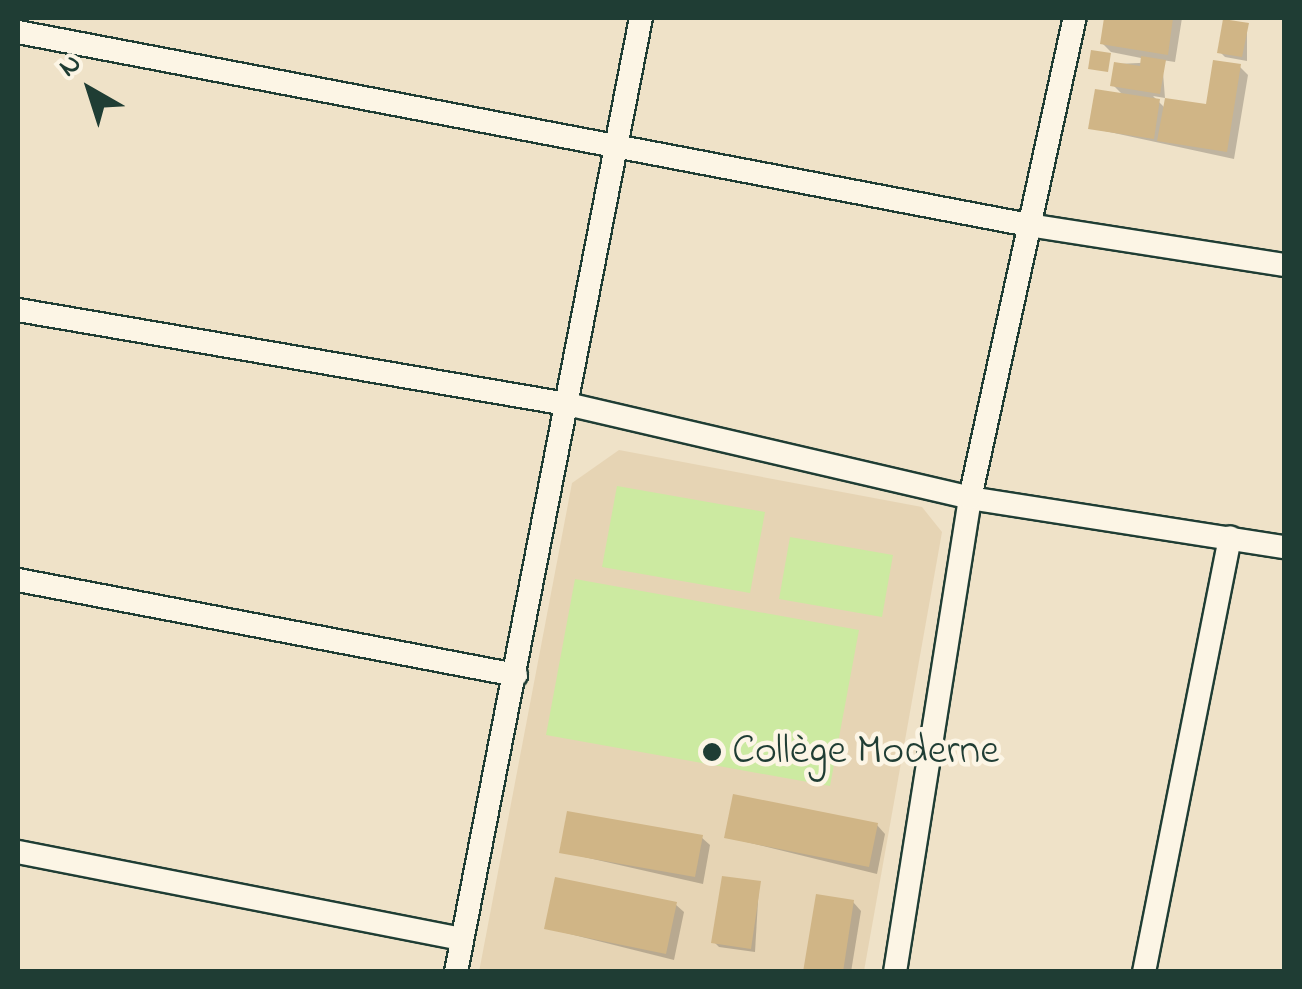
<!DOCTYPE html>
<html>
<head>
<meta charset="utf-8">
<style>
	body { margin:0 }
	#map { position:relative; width:1302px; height:989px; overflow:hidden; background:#efe2c8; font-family:"Indie Flower",sans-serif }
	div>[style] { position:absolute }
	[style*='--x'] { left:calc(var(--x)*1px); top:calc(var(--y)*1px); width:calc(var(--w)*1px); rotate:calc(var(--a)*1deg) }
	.built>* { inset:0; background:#e6d4b4 }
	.green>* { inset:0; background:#cceaa1 }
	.shadow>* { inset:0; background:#0003 }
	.building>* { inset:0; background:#d0b586 }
	.roads { filter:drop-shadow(2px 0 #1f3d34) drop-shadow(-2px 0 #1f3d34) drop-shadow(0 2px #1f3d34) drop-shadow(0 -2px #1f3d34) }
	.street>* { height:22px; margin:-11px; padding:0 11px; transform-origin:11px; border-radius:11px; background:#fcf5e5 }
	.dots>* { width:28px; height:28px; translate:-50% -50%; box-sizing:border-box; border:5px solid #fcf5e5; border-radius:50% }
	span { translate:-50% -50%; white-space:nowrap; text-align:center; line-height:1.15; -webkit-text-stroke:9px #fcf5e5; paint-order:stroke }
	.poi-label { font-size:42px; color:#1f3d34 }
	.left { translate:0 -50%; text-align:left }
	.frame { position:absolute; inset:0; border:20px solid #1f3d34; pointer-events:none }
	.north { position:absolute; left:40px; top:40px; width:100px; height:100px; -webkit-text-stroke:8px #fcf5e5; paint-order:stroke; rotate:321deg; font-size:28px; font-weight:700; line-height:40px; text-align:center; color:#1f3d34 }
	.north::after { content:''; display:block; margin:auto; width:35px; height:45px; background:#1f3d34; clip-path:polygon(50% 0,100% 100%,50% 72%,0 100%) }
</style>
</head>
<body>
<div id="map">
	<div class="built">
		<div style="clip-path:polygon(619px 450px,922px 507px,942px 532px,864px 971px,479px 972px,572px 483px)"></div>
	</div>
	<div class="green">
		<div style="clip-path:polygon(617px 486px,765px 512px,750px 593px,602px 567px)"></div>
		<div style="clip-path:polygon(790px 537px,893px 555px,882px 617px,779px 599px)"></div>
		<div style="clip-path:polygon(575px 579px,859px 630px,830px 786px,546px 735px)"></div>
	</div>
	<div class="shadow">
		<div style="clip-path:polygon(1107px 18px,1182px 18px,1175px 62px,1162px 60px,1165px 98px,1153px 96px,1165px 108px,1209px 107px,1240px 67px,1248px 75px,1234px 159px,1091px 128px,1124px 96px,1113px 85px,1116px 64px,1161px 62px,1111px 52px,1102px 43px)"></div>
		<div style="clip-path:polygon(1247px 26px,1247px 61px,1225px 57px,1220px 52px)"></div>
		<div style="clip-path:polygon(877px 825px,885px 834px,877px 874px,726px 837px)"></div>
		<div style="clip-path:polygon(701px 837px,710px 845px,703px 884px,562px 852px)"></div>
		<div style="clip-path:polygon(759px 884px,755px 952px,719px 947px,714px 942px)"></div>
		<div style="clip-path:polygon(853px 902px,861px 911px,851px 972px,806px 972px)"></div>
		<div style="clip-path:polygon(675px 904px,684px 912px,674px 960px,546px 928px)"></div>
	</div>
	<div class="building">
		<div style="clip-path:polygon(1104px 18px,1173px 18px,1168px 55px,1100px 44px)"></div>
		<div style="clip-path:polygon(1223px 19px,1249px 23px,1242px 57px,1217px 53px)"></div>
		<div style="clip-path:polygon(1091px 50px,1111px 53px,1108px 72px,1088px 69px)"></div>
		<div style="clip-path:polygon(1141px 56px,1166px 60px,1160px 94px,1110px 86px,1114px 62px,1140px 66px)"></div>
		<div style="clip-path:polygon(1213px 60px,1241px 64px,1227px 152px,1157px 141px,1165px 98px,1206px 104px)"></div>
		<div style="clip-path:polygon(1095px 89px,1160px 99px,1154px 139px,1088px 129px)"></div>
		<div style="clip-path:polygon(733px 794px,878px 823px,869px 867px,724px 838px)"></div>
		<div style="clip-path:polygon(567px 811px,703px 835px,695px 877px,559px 853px)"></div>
		<div style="clip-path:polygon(722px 876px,761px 881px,751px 949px,711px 943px)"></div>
		<div style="clip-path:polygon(555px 877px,677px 902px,666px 954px,544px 929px)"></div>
		<div style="clip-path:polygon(816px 894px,854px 900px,843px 972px,803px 972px)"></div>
	</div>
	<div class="roads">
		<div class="street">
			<div style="--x:18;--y:32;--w:1029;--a:10.81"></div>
			<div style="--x:1029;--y:225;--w:258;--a:8.9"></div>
			<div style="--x:18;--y:310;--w:557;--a:9.72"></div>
			<div style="--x:567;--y:404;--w:414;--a:13.1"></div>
			<div style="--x:970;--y:498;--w:318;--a:8.9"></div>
			<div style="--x:18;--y:580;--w:507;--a:10.8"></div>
			<div style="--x:18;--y:852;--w:452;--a:11.1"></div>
			<div style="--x:456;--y:972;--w:972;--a:-79.03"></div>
			<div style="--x:895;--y:972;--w:480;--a:-81"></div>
			<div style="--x:970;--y:498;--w:491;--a:-77.7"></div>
			<div style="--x:1144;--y:972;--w:443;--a:-78.8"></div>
		</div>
	</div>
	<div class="dots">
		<div style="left:712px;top:752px;background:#1f3d34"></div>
	</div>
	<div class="poi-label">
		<span class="left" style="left:732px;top:752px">Collège Moderne</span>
	</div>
	<div class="frame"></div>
	<div class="north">N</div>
</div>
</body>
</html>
